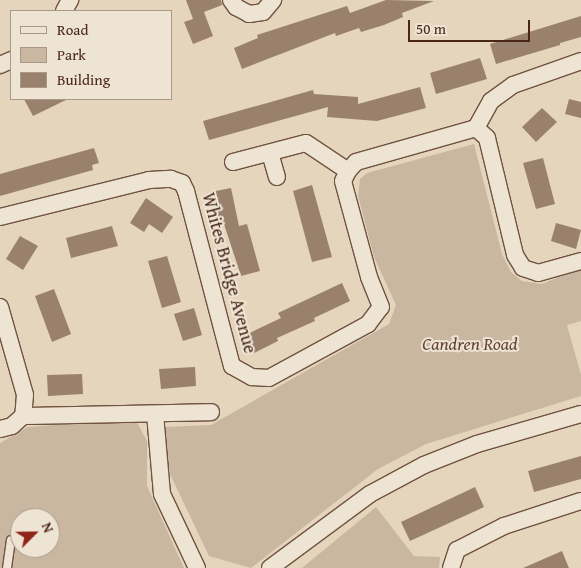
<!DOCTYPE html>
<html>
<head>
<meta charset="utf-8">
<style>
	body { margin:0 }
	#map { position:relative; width:581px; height:568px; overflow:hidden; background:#e5d5bd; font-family:"Gentium Book Plus",serif }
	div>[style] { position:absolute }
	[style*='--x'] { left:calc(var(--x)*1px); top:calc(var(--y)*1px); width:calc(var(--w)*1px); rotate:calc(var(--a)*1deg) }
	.green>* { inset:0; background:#cab7a1 }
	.building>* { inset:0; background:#9a816d }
	.roads { filter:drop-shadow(1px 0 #705240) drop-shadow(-1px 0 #705240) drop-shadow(0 1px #705240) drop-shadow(0 -1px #705240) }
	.lane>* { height:8px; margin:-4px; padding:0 4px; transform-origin:4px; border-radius:4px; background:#eee4d4 }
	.street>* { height:16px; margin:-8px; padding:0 8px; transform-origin:8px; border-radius:8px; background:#eee4d4 }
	span { translate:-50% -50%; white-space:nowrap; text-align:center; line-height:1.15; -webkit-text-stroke:4px #eee4d4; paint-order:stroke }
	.street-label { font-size:18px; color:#492617 }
	.park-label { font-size:18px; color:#634333; font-style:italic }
	.legend { position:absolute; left:10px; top:10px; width:162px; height:90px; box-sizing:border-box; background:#eee4d4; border:1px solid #ac9888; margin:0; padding:6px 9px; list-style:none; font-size:15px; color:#492617 }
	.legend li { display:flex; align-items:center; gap:10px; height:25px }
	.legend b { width:25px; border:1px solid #ac9888 }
	.north { position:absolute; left:10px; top:508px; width:50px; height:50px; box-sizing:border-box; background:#eee4d4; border:1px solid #ac9888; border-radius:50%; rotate:67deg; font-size:14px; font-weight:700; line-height:20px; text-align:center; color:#492617 }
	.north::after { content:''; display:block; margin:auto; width:18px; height:22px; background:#8f2418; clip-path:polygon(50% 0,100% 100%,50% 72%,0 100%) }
	.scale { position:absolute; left:408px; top:20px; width:122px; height:22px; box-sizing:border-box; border:2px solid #492617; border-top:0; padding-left:6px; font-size:15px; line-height:18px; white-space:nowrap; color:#492617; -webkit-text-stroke:4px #eee4d4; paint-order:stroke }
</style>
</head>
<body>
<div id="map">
	<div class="green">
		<div style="clip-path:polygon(474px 144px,502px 254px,511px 272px,522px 281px,542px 284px,581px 268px,581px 321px,567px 325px,581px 375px,581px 396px,426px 444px,378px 469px,251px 568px,209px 556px,170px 474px,163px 427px,211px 425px,389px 324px,396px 305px,374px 257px,358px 196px,360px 179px,367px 173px)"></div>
		<div style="clip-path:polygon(evenodd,135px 419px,147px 441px,147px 486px,184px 568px,0 568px,0 443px,28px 427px,135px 419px,20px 518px,50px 518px,50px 548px,20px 548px,20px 518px)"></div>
		<div style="clip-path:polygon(376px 507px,414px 556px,440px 557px,439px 568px,302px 568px)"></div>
	</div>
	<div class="building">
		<div style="clip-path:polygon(186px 0,221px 0,222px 5px,204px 12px,213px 36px,193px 44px,184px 22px,193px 19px)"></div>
		<div style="clip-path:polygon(386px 0,434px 1px,402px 13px,403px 17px,384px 25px,361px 32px,359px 28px,336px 36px,335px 33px,242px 69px,234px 48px,258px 38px,257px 35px,347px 6px,350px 13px)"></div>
		<div style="clip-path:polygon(581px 16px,581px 37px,560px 43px,560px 45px,496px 64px,490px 44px)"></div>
		<div style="clip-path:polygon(480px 58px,487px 79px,436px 94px,430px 73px)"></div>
		<div style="clip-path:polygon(420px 87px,426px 108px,377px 121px,327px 117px,328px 107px,209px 140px,203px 121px,313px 90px,314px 94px,358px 97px,358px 104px)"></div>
		<div style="clip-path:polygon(24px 99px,68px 99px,33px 116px)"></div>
		<div style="clip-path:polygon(569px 99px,581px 102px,581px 118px,565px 114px)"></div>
		<div style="clip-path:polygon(542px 108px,557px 122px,536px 142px,522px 127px)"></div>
		<div style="clip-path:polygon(94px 148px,99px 163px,92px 165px,93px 170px,0 196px,0 174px)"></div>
		<div style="clip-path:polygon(543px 158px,555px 204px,536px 209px,523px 163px)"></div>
		<div style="clip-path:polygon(312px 185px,332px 257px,312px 262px,293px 191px)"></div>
		<div style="clip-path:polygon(231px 188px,239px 226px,247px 224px,260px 271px,241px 276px,222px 218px,217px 219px,211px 192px)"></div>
		<div style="clip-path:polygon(146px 198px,173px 217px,162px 233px,149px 224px,144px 232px,130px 223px)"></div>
		<div style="clip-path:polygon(556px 223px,581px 230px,576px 249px,551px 241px)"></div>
		<div style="clip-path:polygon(112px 226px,118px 246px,71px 258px,66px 238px)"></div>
		<div style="clip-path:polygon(20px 236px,38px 246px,23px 270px,6px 259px)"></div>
		<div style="clip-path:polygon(167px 256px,181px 302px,162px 308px,148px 261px)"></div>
		<div style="clip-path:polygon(342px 283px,350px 301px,314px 318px,315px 321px,277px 338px,278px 341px,254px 353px,252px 349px,245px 352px,239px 338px,281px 318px,278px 313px)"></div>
		<div style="clip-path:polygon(54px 289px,71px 334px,52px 342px,35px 296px)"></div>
		<div style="clip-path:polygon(194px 308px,202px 335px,183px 341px,174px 314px)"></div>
		<div style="clip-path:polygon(195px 367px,196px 386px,161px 389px,159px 369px)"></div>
		<div style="clip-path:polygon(82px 374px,83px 394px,48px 396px,47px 375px)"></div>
		<div style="clip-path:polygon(581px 456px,581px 479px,534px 492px,528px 471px)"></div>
		<div style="clip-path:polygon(475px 487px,484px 507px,410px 541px,401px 522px)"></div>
		<div style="clip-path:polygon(562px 551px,569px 568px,523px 568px)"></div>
	</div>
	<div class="roads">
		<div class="lane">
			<div style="--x:7;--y:568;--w:28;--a:-82"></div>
		</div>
		<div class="street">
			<div style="--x:231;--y:0;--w:9;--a:54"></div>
			<div style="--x:236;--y:7;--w:15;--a:28"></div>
			<div style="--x:249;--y:14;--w:14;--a:-8"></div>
			<div style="--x:263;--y:12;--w:16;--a:-50"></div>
			<div style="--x:64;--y:11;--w:13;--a:-61"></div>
			<div style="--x:0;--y:65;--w:12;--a:-24"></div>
			<div style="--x:476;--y:128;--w:15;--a:42"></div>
			<div style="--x:487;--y:138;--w:120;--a:76.5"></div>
			<div style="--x:515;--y:255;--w:15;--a:58"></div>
			<div style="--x:523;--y:268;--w:16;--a:18"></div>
			<div style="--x:538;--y:273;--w:45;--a:-15.6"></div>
			<div style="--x:270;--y:153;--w:25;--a:74"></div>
			<div style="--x:233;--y:162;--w:75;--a:-14.6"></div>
			<div style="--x:306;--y:143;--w:50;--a:33.7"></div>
			<div style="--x:0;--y:217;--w:154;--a:-13.9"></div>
			<div style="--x:149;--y:180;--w:22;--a:-3"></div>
			<div style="--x:171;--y:179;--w:12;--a:20"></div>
			<div style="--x:182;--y:183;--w:9;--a:63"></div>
			<div style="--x:186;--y:191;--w:181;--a:75.3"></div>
			<div style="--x:232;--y:366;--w:23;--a:29"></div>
			<div style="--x:252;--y:377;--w:17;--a:3"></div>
			<div style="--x:269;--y:378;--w:113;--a:-28.6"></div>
			<div style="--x:368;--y:324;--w:21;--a:-53"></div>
			<div style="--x:381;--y:307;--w:32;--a:-112"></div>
			<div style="--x:369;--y:277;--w:99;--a:-105.2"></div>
			<div style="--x:343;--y:181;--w:11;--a:-63"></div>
			<div style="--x:348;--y:171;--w:12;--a:-48"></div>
			<div style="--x:356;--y:162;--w:125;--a:-15.8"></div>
			<div style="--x:476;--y:128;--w:31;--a:-61"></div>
			<div style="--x:491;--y:101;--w:27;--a:-36"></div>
			<div style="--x:513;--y:85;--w:72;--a:-19.4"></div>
			<div style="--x:0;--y:307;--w:91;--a:74.1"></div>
			<div style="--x:25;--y:395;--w:21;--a:95"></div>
			<div style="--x:23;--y:416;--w:15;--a:138"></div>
			<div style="--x:12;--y:426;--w:12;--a:166"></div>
			<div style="--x:155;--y:414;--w:80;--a:85"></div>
			<div style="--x:162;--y:494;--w:82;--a:64.7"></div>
			<div style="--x:23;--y:416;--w:188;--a:-1.2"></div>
			<div style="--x:270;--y:568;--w:124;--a:-36.5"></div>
			<div style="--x:370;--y:494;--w:61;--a:-28.2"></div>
			<div style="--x:424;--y:465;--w:57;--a:-21.6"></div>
			<div style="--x:477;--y:444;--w:108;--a:-16.1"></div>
			<div style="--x:451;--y:568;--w:19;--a:-72"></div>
			<div style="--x:457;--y:550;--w:53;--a:-27.1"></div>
			<div style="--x:504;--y:526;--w:81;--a:-18"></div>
		</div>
	</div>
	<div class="street-label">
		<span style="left:229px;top:273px;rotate:75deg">Whites Bridge Avenue</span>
	</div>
	<div class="park-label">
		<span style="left:470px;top:344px">Candren Road</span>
	</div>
	<ul class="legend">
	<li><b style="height:6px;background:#eee4d4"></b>Road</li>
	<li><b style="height:14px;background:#cab7a1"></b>Park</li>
	<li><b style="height:14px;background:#9a816d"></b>Building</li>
	</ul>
	<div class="north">N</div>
	<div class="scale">50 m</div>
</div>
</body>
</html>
